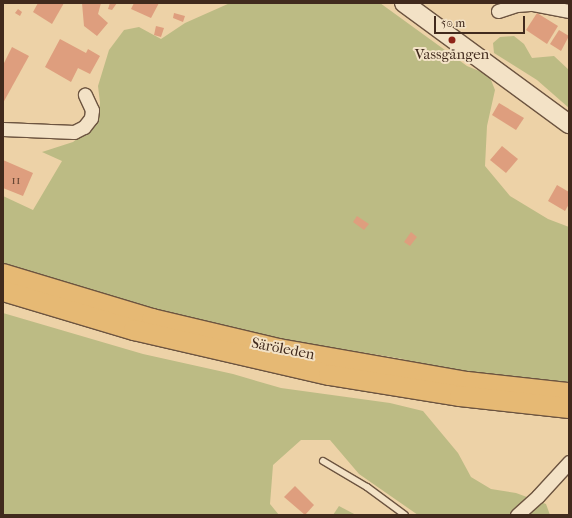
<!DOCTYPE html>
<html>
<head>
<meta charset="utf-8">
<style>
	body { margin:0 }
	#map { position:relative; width:572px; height:518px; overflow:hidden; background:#edd2a7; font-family:"IM FELL French Canon",serif }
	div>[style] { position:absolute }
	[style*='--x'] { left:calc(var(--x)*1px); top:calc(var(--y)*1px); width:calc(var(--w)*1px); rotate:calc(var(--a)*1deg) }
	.green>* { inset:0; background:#bcbb84 }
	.building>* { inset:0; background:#de9e7e }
	.roads { filter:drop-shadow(1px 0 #6c5440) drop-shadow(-1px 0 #6c5440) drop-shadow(0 1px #6c5440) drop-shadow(0 -1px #6c5440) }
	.lane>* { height:6px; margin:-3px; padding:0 3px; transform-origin:3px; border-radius:3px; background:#f3e2c6 }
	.street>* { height:13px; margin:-6.5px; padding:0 6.5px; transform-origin:6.5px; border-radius:6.5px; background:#f3e2c6 }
	.secondary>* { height:18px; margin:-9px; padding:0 9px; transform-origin:9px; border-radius:9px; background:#f3e2c6 }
	.primary>* { height:20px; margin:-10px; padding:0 10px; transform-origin:10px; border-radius:10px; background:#e6b974 }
	.dots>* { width:11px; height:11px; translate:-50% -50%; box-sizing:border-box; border:2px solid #f3e2c6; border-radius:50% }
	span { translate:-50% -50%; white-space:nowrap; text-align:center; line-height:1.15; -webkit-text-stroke:4px #f3e2c6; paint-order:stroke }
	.number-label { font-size:13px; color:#684735 }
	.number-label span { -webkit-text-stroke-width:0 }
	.poi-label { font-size:15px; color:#412a1d }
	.street-label { font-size:15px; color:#412a1d }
	.frame { position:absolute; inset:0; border:4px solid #412a1d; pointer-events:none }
	.scale { position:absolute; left:434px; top:16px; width:91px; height:18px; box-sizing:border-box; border:2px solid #412a1d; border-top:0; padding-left:5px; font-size:12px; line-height:14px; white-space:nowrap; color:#412a1d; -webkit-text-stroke:3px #f3e2c6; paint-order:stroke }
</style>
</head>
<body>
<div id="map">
	<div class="green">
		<div style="clip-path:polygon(230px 3px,380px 3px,467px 66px,489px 75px,495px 90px,487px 126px,485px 166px,510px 196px,548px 219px,569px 227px,569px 386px,418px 368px,403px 359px,224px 330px,3px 270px,3px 196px,33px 210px,62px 161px,42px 152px,73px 142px,97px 123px,100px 103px,98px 86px,109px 50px,124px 30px,139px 27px,161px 39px,185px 23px)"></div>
		<div style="clip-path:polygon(514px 36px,524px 44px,532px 58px,554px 56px,569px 70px,569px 108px,537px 80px,494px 53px,493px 43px,500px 37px)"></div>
		<div style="clip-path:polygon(3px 313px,143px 354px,233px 374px,281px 388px,390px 403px,423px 411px,458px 453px,471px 477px,491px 489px,516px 493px,546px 504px,550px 515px,418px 515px,359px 474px,330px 440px,301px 440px,273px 465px,270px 504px,279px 515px,3px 515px)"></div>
		<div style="clip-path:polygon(339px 506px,356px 515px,333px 515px)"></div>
	</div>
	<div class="building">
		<div style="clip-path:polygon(38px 3px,64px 3px,52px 24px,33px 12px)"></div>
		<div style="clip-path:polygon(82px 3px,101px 3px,98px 14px,108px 23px,97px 36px,84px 26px)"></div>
		<div style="clip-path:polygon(110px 3px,117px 3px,112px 10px,108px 9px)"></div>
		<div style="clip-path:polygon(134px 3px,159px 3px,151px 18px,131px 9px)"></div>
		<div style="clip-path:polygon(18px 9px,22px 12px,20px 16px,15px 13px)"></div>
		<div style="clip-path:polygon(174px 13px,185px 16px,183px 22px,173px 18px)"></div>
		<div style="clip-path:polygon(537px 13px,558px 26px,547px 44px,526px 30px)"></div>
		<div style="clip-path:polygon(156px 26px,164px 28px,161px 37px,154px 35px)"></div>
		<div style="clip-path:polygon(559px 30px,569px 36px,561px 51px,550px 44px)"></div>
		<div style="clip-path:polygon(60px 39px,86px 53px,88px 49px,100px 56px,90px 74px,78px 68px,71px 82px,45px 67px)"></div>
		<div style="clip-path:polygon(12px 47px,29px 56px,3px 103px,3px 65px)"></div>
		<div style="clip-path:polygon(499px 103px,524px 118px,516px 130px,492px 115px)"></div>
		<div style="clip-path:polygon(502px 146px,518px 159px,506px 173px,490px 160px)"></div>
		<div style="clip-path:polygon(3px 160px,33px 173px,23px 196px,3px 188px)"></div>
		<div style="clip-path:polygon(557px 185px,569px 192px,569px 204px,565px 211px,548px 201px)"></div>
		<div style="clip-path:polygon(357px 216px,369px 224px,364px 230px,353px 222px)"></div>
		<div style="clip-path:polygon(411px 232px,417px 237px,410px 246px,404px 242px)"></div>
		<div style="clip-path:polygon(295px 486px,314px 505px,305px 515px,284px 497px)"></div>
	</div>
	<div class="roads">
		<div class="lane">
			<div style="--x:323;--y:461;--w:51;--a:30.6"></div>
			<div style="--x:367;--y:487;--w:47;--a:36.4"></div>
		</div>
		<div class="street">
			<div style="--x:498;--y:11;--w:20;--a:-18"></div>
			<div style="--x:517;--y:5;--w:16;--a:-4"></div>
			<div style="--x:533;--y:4;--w:37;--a:11"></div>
			<div style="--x:3;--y:129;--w:71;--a:2.4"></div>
			<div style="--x:74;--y:132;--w:11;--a:-27"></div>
			<div style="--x:84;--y:127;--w:11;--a:-52"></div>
			<div style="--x:91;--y:118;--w:8;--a:-83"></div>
			<div style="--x:92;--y:110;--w:17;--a:-115"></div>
			<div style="--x:517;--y:515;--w:28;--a:-42"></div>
			<div style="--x:538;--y:496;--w:46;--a:-47.6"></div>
		</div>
		<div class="secondary">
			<div style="--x:404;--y:3;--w:205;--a:36.3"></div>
		</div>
		<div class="primary">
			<div style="--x:3;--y:274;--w:156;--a:16.8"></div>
			<div style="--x:152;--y:319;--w:130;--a:13.3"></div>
			<div style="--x:279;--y:349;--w:191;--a:10"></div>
			<div style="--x:467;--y:382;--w:103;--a:6.2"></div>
			<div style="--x:3;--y:291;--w:137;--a:16.6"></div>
			<div style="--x:134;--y:330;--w:200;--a:13"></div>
			<div style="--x:329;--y:375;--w:133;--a:9.1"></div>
			<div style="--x:460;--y:396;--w:110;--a:6.3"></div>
		</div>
	</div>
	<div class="dots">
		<div style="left:452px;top:40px;background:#8f2418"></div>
	</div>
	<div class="number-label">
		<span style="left:16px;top:180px">11</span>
	</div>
	<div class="poi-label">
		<span style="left:452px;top:55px">Vassgången</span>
	</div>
	<div class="street-label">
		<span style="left:283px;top:349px;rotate:11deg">Säröleden</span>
	</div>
	<div class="frame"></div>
	<div class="scale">50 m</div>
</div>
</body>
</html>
